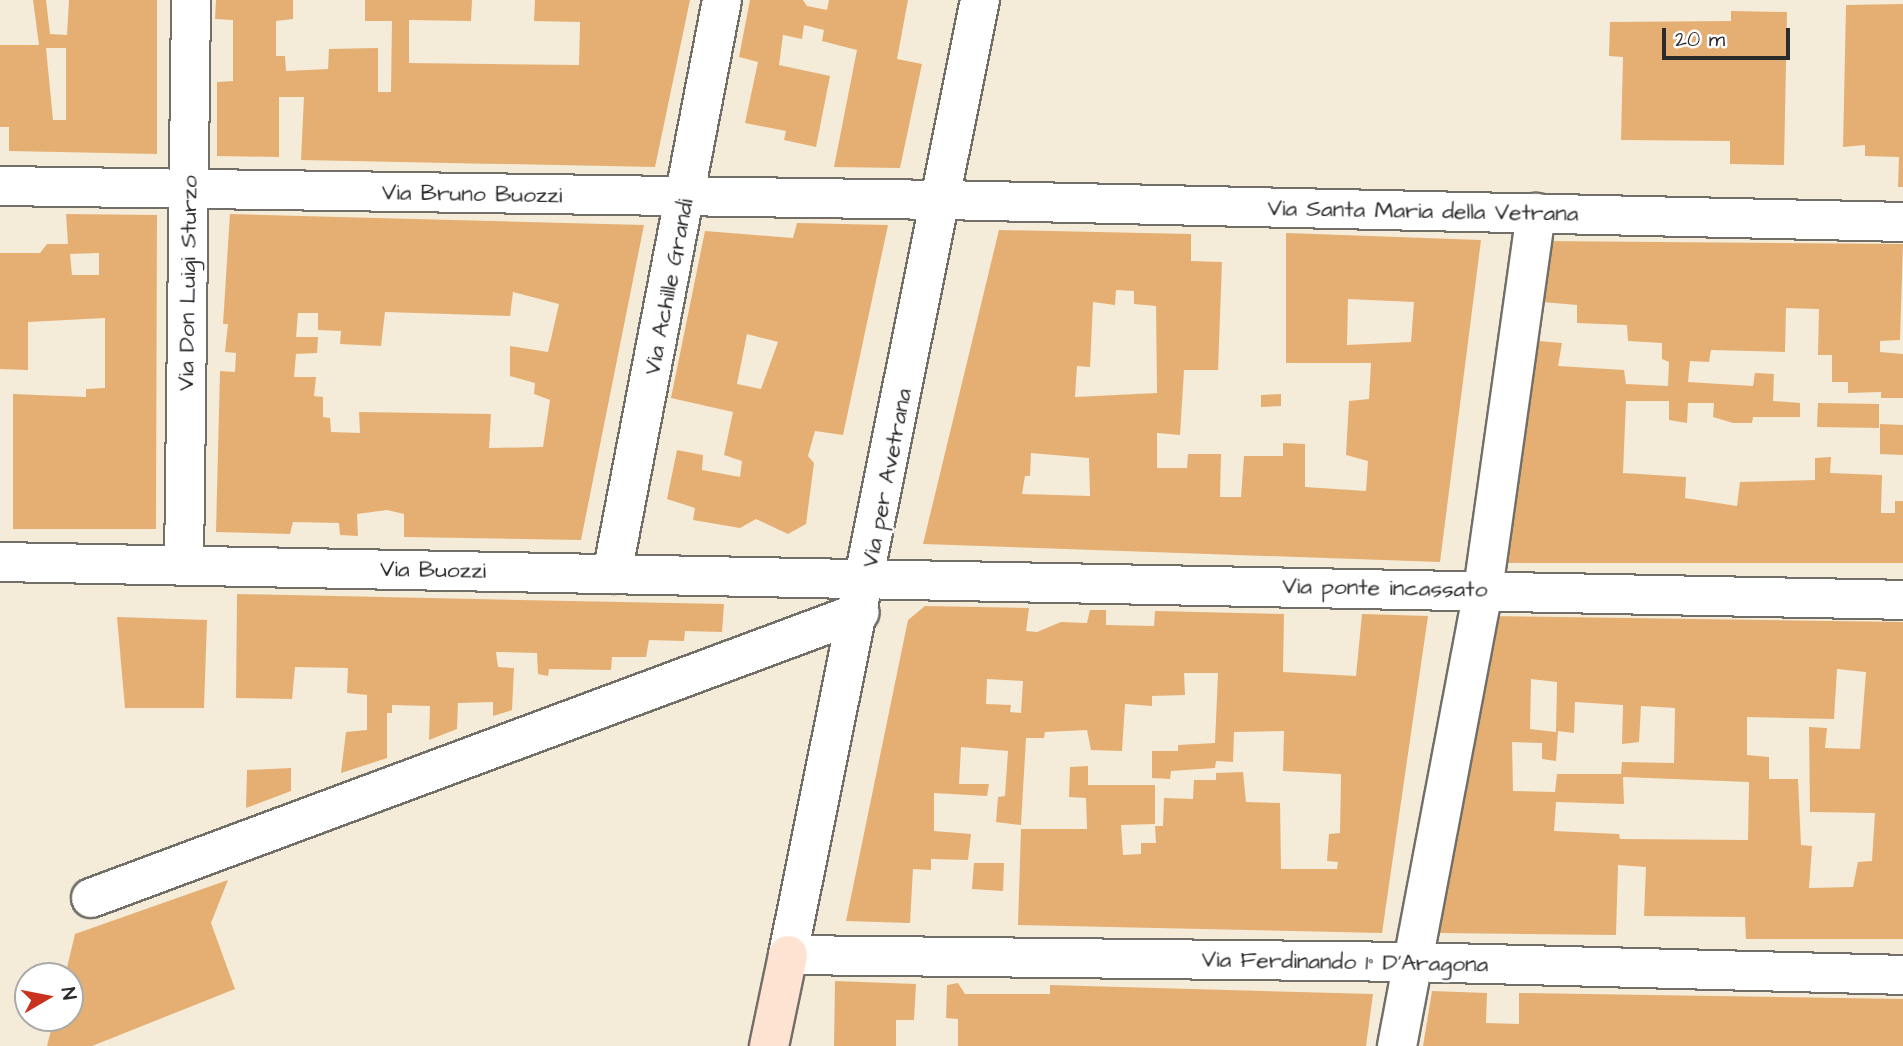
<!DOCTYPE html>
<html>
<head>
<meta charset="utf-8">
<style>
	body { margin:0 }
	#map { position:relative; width:1903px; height:1046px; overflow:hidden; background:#f4ecd8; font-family:"Architects Daughter",sans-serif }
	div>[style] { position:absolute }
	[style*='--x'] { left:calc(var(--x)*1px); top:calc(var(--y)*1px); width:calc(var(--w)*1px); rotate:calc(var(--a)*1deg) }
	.building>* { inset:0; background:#e5af73 }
	.roads { filter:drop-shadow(2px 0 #716f68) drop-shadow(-2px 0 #716f68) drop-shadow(0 2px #716f68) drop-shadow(0 -2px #716f68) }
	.minor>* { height:38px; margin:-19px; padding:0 19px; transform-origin:19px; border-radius:19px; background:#fff }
	.tertiary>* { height:38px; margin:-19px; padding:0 19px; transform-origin:19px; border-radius:19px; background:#fff }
	.secondary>* { height:38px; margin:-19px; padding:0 19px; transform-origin:19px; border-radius:19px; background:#fee3d2 }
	span { translate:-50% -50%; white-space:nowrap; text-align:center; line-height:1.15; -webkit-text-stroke:5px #fff; paint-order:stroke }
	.street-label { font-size:23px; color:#2b2b2b }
	.north { position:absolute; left:14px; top:962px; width:70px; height:70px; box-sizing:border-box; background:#fff; border:2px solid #aaa; border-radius:50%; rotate:80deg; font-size:19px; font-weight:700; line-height:28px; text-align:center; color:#2b2b2b }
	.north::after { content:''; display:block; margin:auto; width:24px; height:32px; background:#c8321e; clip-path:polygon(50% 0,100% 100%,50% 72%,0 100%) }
	.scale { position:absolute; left:1662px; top:28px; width:128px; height:32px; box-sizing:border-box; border:4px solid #2b2b2b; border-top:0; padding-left:9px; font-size:21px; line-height:24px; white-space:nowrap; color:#2b2b2b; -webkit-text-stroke:5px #fff; paint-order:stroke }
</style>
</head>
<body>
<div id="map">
	<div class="building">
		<div style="clip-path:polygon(evenodd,33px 0,46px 0,50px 34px,67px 35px,69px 0,157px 0,157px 154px,9px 151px,9px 127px,0 127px,0 45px,39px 45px,33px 0,46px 48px,66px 48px,66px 120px,53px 120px,46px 48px)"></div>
		<div style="clip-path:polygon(216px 0,293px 0,293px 19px,276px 21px,276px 56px,285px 56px,286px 71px,328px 69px,329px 49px,378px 48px,378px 92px,391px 92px,392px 21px,365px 21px,365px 0,472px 0,471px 21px,409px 20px,409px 63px,579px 65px,580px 22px,534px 21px,535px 0,690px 0,655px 167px,301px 160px,304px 97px,279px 97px,279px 157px,217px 156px,217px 82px,233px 81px,233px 20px,215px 19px)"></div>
		<div style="clip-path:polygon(750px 0,803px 0,807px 6px,827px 10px,829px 0,908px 0,897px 59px,922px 64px,900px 168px,834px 167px,857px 50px,822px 41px,824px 30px,804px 25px,802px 39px,783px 35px,779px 65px,830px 76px,816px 147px,784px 140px,786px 131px,745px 123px,758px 62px,739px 57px)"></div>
		<div style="clip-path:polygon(1903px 4px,1903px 187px,1898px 187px,1899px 157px,1865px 156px,1865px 145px,1843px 147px,1846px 5px)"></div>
		<div style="clip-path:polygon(1731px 11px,1787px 12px,1784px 165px,1730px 164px,1730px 141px,1621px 140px,1623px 57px,1609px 56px,1610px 22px,1731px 21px)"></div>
		<div style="clip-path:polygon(evenodd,66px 214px,157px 215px,156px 529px,13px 529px,13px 394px,86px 397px,86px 389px,105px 388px,105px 318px,28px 322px,28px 370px,0 369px,0 253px,40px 253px,47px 244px,68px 244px,66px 214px,99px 253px,99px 275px,72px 275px,70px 254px,99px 253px)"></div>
		<div style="clip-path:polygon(evenodd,230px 214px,644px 225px,581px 540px,404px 537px,404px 514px,387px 510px,357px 514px,358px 536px,340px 535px,339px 523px,293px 522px,290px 534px,216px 532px,220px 371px,235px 372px,236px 353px,225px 352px,228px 324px,223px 324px,230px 214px,513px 292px,559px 304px,548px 352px,510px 346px,510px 376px,535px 383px,534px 394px,550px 400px,543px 447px,489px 448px,491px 414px,359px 412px,360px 433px,331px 432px,330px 418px,323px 417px,323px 397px,314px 396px,316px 377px,294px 377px,296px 354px,317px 353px,318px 337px,296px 337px,298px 313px,318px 313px,318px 330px,341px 331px,340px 344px,381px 346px,385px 312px,510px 316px,513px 292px)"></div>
		<div style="clip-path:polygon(evenodd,797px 223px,888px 225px,843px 435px,815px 431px,808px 456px,814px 463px,806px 524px,788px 534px,756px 519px,740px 528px,693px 520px,695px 508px,667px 499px,677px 450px,703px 455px,702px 470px,740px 477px,742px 461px,724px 455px,733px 412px,671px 398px,705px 231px,793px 238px,797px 223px,747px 334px,778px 342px,761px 389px,737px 384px,747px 334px)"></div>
		<div style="clip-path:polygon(evenodd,999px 230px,1191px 234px,1191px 261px,1222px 262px,1218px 370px,1184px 370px,1180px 435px,1157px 433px,1157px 468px,1187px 468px,1188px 454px,1221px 454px,1220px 497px,1241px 497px,1244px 456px,1283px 456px,1283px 443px,1305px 444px,1305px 487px,1366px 491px,1368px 461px,1346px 455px,1349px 401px,1369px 399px,1371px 363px,1286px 363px,1286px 233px,1481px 240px,1440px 562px,923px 544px,999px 230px,1116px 290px,1134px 291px,1134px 304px,1156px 306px,1157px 393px,1075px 397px,1077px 366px,1090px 367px,1093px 302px,1115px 305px,1116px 290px,999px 230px,1348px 299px,1414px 302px,1411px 342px,1347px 345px,1348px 299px,999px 230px,1031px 453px,1089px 458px,1090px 496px,1022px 494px,1025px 476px,1030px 476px,1031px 453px)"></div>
		<div style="clip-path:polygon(1539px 241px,1903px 244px,1900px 340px,1880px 341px,1880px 352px,1903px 354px,1903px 398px,1881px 398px,1881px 392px,1848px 393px,1848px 382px,1832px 382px,1832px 355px,1818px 355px,1819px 309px,1786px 308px,1785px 352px,1711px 350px,1709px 362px,1690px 361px,1688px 382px,1753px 386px,1755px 373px,1774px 374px,1773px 401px,1800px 403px,1800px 417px,1753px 417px,1752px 423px,1733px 423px,1713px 417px,1714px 403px,1688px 403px,1687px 423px,1669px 420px,1669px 401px,1626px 401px,1623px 473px,1686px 477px,1685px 498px,1737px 506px,1740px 482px,1815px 480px,1815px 458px,1831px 457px,1830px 473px,1882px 475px,1881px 513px,1895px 513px,1895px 501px,1903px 501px,1903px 563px,1486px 563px,1528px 327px,1540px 328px,1538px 341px,1562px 343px,1558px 366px,1624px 370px,1626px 384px,1668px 386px,1669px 362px,1662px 359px,1662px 343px,1628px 341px,1627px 325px,1577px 323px,1577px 305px,1530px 301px)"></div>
		<div style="clip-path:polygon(1281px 394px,1281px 406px,1261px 407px,1261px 395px)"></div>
		<div style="clip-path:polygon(1818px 403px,1879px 404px,1879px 428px,1817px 427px)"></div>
		<div style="clip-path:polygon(1880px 424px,1903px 425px,1903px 455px,1880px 454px)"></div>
		<div style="clip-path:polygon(237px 594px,570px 601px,724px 604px,722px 632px,685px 631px,684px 641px,649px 640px,646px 657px,612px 657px,611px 670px,549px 669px,548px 676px,538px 674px,537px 653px,496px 652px,498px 667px,514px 668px,512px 710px,493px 716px,493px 702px,458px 703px,457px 729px,429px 740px,430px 706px,392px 705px,392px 713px,387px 713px,387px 758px,341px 773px,346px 732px,367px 730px,367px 695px,347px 693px,348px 668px,295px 667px,292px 699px,236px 698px)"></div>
		<div style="clip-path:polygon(evenodd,925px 606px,1029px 608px,1026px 631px,1037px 632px,1061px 622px,1087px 623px,1090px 610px,1106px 610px,1106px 625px,1154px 626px,1155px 611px,1284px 614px,1283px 672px,1356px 676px,1362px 614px,1428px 616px,1382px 933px,1018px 925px,1021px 829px,1087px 829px,1086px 798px,1069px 797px,1070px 767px,1088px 766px,1088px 785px,1155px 785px,1155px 824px,1121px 825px,1123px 855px,1141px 854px,1141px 843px,1156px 843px,1155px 826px,1163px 826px,1164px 798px,1193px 799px,1194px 780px,1216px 780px,1216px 773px,1243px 772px,1246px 802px,1280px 803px,1281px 869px,1337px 869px,1338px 862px,1327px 861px,1329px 834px,1340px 833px,1341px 774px,1283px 771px,1284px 731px,1234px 732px,1233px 762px,1216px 761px,1215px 768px,1171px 771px,1170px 779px,1152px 778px,1152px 751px,1178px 751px,1178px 745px,1215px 743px,1218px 673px,1184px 673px,1185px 695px,1152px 696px,1152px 706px,1125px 704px,1122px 751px,1091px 750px,1087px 730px,1045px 732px,1044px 738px,1026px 738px,1021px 825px,996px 822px,998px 797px,1005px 796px,1008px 751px,961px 747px,959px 784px,989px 784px,987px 796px,934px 793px,934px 831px,971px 834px,968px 860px,931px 859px,931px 870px,913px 869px,910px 923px,846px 921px,908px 620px,925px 606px,987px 679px,1023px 681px,1021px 713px,1010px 712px,1011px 705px,986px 704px,987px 679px)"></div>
		<div style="clip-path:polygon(evenodd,1484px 616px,1903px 622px,1903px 939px,1746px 939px,1745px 917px,1644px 916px,1646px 867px,1618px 865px,1616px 935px,1438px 933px,1484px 616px,1837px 669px,1866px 672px,1860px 749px,1825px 748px,1827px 728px,1809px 727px,1810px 812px,1875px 813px,1872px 861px,1858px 862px,1853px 887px,1809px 888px,1812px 846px,1801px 845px,1798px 779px,1769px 779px,1769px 757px,1747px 755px,1747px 717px,1834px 719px,1837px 669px,1484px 616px,1531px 679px,1557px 682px,1556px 732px,1530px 729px,1531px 679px,1484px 616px,1575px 702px,1623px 705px,1622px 744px,1639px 742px,1641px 706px,1675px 708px,1674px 763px,1622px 762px,1621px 774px,1557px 774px,1555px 792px,1513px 791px,1512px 742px,1542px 743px,1542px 759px,1556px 761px,1558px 731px,1574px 733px,1575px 702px,1484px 616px,1623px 777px,1749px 782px,1748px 840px,1620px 839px,1619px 834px,1554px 831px,1556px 802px,1624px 804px,1623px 777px)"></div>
		<div style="clip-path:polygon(117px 617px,207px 620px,204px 708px,125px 708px)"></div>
		<div style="clip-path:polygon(291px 768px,291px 791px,246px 808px,247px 770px)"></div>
		<div style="clip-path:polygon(974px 863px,1004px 863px,1003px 891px,972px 889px)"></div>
		<div style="clip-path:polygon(228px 880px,211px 923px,235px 989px,92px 1046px,47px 1046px,54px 1018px,70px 1018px,70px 976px,65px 976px,75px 934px)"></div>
		<div style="clip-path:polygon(835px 981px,916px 984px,914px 1020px,896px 1020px,896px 1046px,834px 1046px)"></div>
		<div style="clip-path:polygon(958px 983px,965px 994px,1050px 994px,1050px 985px,1373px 994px,1366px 1046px,958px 1046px,958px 1019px,946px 1018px,947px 985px)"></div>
		<div style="clip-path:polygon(1432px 991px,1487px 993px,1486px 1023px,1519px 1024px,1519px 993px,1903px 999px,1903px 1046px,1423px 1046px)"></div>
	</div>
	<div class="roads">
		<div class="minor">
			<div style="--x:0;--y:186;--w:943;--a:0.85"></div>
			<div style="--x:943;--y:200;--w:960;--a:1.31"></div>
			<div style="--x:0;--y:562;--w:1903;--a:1.14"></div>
			<div style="--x:184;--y:566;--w:566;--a:-89.29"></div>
			<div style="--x:612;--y:574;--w:584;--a:-79.15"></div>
			<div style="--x:91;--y:898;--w:820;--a:-20.4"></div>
			<div style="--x:1397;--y:1046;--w:464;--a:-79.3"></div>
			<div style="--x:1483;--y:590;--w:381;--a:-82"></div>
		</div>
		<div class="tertiary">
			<div style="--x:980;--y:0;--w:974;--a:101.37"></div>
			<div style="--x:788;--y:955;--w:622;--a:0.64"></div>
			<div style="--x:1410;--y:962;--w:493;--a:1.5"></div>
		</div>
		<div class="secondary">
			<div style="--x:769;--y:1046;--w:93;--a:-78.2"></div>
		</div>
	</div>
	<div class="street-label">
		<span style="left:472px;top:194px;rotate:1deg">Via Bruno Buozzi</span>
		<span style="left:1423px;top:211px;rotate:1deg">Via Santa Maria della Vetrana</span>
		<span style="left:188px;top:283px;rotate:-89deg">Via Don Luigi Sturzo</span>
		<span style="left:669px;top:287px;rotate:-79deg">Via Achille Grandi</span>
		<span style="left:887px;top:478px;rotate:-79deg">Via per Avetrana</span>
		<span style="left:433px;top:570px;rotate:1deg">Via Buozzi</span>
		<span style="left:1385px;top:588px;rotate:1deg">Via ponte incassato</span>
		<span style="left:1345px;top:962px;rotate:1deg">Via Ferdinando 1° D'Aragona</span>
	</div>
	<div class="north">N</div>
	<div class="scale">20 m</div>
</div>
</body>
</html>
